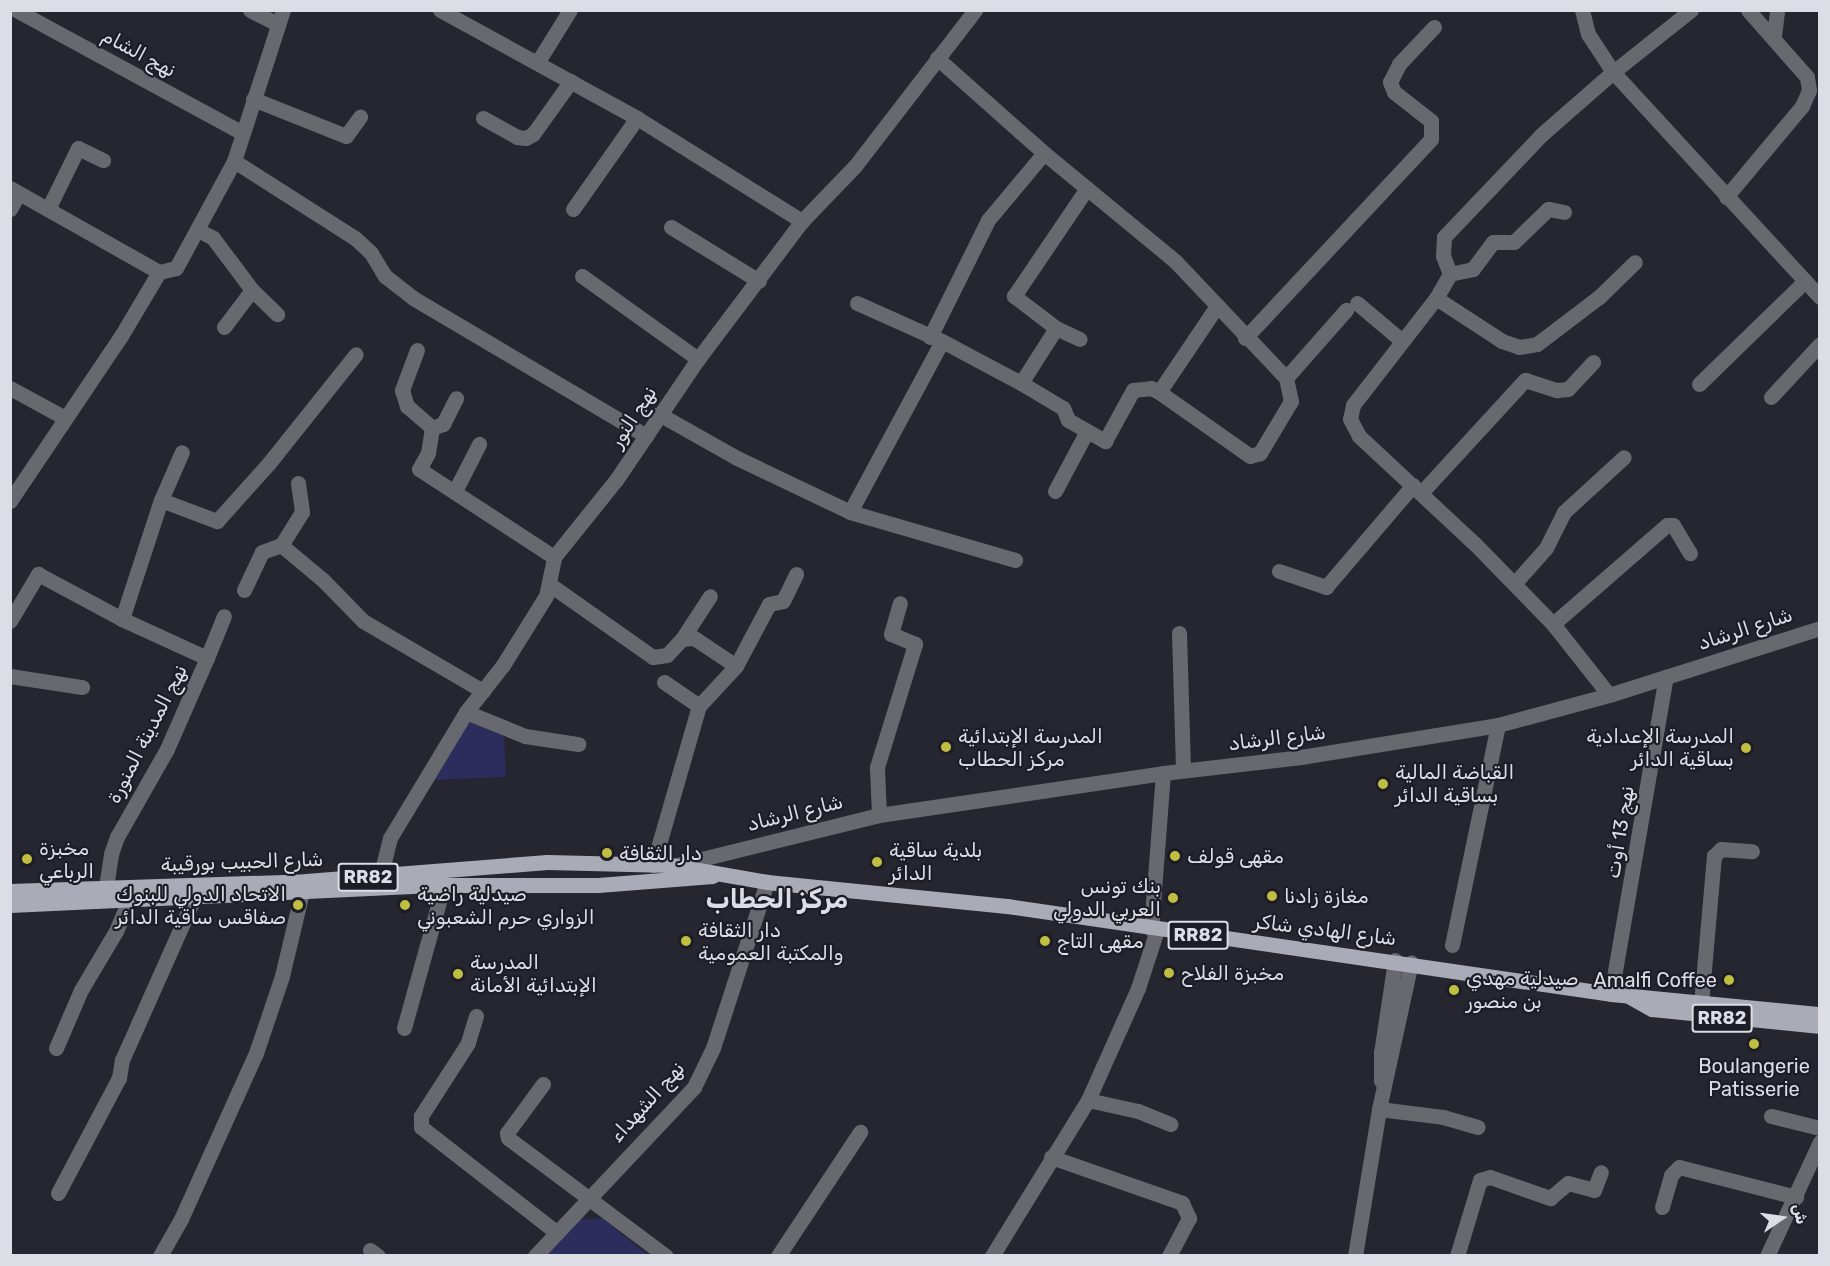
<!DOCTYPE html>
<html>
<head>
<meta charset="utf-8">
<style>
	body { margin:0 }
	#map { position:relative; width:1830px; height:1266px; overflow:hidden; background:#252630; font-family:Rubik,Cairo,sans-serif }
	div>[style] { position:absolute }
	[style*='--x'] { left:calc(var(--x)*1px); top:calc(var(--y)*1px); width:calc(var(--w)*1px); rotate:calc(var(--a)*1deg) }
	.green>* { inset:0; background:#2c2d5d }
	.minor>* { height:15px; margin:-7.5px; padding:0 7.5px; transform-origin:7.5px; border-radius:7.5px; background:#68696e }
	.major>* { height:15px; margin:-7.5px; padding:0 7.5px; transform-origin:7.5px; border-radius:7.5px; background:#a9abb6 }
	.dots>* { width:16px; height:16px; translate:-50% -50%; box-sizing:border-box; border:3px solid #1c1d26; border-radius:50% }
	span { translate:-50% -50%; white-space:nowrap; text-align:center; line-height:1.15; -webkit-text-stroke:4.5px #1c1d26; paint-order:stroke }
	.shield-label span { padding:2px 4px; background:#1c1d26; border:2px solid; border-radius:4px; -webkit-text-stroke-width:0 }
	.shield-label { font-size:18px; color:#dddee5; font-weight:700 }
	.street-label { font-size:20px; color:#dddee5 }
	.poi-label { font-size:20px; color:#dddee5 }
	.left { translate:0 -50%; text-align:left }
	.right { translate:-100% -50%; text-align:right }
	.district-label { font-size:26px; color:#dddee5; font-weight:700 }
	.frame { position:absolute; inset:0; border:12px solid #dddee5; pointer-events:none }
	.north { position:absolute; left:1752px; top:1188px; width:60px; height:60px; -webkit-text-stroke:4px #1c1d26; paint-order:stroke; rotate:77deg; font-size:16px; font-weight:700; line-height:24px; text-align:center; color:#dddee5 }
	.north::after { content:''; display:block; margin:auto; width:21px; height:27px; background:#dddee5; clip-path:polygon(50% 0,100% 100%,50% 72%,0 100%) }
</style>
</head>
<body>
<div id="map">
	<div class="green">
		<div style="clip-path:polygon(469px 720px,504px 736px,506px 777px,431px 780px)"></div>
		<div style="clip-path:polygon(602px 1218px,648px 1255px,546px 1256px,579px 1220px)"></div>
	</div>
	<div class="minor">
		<div style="--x:16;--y:10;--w:256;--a:28.5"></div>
		<div style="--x:250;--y:10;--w:30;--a:27"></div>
		<div style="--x:440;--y:10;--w:225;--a:28.7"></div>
		<div style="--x:637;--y:118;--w:195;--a:32"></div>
		<div style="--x:1691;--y:10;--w:100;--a:141.5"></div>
		<div style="--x:1613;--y:72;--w:306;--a:47.4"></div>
		<div style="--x:1774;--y:36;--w:26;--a:-83"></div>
		<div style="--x:937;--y:58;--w:143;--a:41.6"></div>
		<div style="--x:1044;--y:153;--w:170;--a:39.5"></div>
		<div style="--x:1175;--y:261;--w:161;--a:46.5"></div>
		<div style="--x:1286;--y:378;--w:24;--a:78"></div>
		<div style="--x:1291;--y:401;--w:61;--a:120.8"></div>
		<div style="--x:1260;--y:453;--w:10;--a:163"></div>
		<div style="--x:1250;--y:456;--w:111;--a:-144.9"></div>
		<div style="--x:1159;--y:392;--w:104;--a:-56"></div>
		<div style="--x:537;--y:63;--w:62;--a:-58.1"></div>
		<div style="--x:253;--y:99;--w:100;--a:21.7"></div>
		<div style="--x:346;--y:136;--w:24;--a:-54"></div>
		<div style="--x:483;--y:118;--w:39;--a:29"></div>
		<div style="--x:517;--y:137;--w:9;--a:6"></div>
		<div style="--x:526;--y:138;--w:8;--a:-30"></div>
		<div style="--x:533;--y:134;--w:65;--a:-54.4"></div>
		<div style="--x:234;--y:161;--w:143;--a:32.5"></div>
		<div style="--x:355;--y:238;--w:22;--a:43"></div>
		<div style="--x:371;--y:253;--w:27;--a:59"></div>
		<div style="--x:385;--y:276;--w:36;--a:38"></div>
		<div style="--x:413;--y:298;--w:271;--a:30.6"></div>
		<div style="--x:10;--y:188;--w:171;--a:29.4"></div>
		<div style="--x:159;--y:272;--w:17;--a:-13"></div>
		<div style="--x:176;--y:268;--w:122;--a:-61.5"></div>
		<div style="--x:234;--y:161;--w:159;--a:-72"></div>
		<div style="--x:1726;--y:197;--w:119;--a:-50.1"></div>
		<div style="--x:1802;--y:106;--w:17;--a:-66"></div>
		<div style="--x:1809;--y:90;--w:13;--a:-99"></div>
		<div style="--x:1807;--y:77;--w:89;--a:-131.4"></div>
		<div style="--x:10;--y:209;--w:18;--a:-61"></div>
		<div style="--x:48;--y:209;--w:68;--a:-63.8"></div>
		<div style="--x:78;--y:148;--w:28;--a:26"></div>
		<div style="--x:573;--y:209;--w:111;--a:-54.9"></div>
		<div style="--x:1564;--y:212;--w:16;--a:-169"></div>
		<div style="--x:1548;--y:209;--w:47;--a:135.9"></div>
		<div style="--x:1514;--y:242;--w:21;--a:180"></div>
		<div style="--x:1493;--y:242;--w:34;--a:127"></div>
		<div style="--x:1473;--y:269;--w:24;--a:168"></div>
		<div style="--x:1450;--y:274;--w:28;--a:120"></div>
		<div style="--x:1436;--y:298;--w:135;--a:127.8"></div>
		<div style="--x:1353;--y:405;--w:14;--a:102"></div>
		<div style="--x:1350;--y:419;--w:19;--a:62"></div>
		<div style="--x:1359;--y:436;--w:158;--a:43"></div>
		<div style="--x:1475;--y:544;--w:112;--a:45.7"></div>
		<div style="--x:1553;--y:624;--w:90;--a:51.7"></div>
		<div style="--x:671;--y:227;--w:103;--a:31.5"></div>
		<div style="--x:198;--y:230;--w:17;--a:28"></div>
		<div style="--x:213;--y:238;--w:65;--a:53.1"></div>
		<div style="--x:252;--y:290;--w:35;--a:44"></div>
		<div style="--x:1450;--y:274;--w:19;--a:-111"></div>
		<div style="--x:1443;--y:256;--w:19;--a:-87"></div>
		<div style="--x:1444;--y:237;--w:141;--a:-46.4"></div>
		<div style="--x:1541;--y:135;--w:96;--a:-41.2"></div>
		<div style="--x:1613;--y:72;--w:45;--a:-123.3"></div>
		<div style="--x:1588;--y:34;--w:25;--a:-104"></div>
		<div style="--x:582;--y:276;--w:143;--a:35.6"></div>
		<div style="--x:1436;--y:298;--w:79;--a:33.1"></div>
		<div style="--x:1502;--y:341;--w:18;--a:19"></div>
		<div style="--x:1519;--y:347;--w:18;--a:-9"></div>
		<div style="--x:1537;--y:344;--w:78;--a:-37.2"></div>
		<div style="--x:1599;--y:297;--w:50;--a:-44.2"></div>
		<div style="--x:857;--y:303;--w:93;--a:24.1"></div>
		<div style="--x:942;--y:341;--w:89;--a:28"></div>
		<div style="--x:1021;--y:383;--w:49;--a:30.8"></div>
		<div style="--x:1063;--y:408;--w:13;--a:67"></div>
		<div style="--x:1068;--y:420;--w:43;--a:29.6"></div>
		<div style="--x:1105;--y:441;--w:58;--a:-61.2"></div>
		<div style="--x:1133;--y:390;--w:18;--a:-6"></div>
		<div style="--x:1151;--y:388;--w:9;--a:27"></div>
		<div style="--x:1357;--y:303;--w:57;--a:40.1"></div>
		<div style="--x:224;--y:327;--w:46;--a:-52.9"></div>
		<div style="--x:1056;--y:328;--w:26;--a:25"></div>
		<div style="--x:930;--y:337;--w:131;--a:-63.6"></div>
		<div style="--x:988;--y:220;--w:87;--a:-50.1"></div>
		<div style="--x:1245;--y:338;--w:272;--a:-46.9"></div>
		<div style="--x:1431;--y:139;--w:18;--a:-90"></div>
		<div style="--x:1431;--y:121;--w:47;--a:-141.9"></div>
		<div style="--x:1394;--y:92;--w:11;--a:-112"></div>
		<div style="--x:1390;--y:82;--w:20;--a:-63"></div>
		<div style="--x:1399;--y:64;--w:51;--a:-46.6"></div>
		<div style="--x:417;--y:350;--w:43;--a:110.6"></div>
		<div style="--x:402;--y:390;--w:17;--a:73"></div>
		<div style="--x:407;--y:406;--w:33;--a:41"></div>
		<div style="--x:432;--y:428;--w:25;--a:99"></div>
		<div style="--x:428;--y:453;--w:18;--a:119"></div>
		<div style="--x:419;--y:469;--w:161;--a:33.1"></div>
		<div style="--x:1286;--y:378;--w:91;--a:-48.6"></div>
		<div style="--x:1021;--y:383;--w:65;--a:-57.5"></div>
		<div style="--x:1056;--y:328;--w:53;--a:-142.7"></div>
		<div style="--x:1014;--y:296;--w:130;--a:-55.9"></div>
		<div style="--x:1699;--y:384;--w:148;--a:-44.2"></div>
		<div style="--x:10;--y:388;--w:63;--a:28.6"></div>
		<div style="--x:1771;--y:397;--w:72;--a:-47.2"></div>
		<div style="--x:659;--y:414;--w:90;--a:29.4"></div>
		<div style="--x:737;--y:458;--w:125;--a:25.5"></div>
		<div style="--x:850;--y:512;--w:172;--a:16.2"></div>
		<div style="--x:432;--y:428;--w:12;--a:-20"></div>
		<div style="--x:443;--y:424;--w:29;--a:-63"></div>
		<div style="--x:298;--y:483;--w:29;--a:82"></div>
		<div style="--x:302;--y:512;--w:39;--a:122"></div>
		<div style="--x:281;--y:545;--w:55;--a:39.8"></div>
		<div style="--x:323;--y:580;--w:57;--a:45.7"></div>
		<div style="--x:363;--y:621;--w:139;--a:30.3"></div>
		<div style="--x:455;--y:491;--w:53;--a:-62.9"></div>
		<div style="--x:1055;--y:491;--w:68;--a:-61.9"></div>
		<div style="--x:1421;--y:493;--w:154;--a:-47.4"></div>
		<div style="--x:1525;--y:380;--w:33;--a:18"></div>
		<div style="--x:1556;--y:390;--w:12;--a:-5"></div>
		<div style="--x:1568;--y:389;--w:37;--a:-47"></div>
		<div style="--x:161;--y:500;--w:52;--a:-66.4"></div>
		<div style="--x:10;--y:501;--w:199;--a:-56.1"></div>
		<div style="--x:121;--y:336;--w:74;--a:-59.3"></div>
		<div style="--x:850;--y:512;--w:194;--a:-61.7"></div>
		<div style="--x:1279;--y:571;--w:50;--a:18.8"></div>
		<div style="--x:1326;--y:587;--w:134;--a:-49.5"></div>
		<div style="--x:549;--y:584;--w:127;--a:35.1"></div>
		<div style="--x:653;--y:657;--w:14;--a:-8"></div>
		<div style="--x:667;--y:655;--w:22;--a:-47"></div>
		<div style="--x:682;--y:639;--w:12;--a:-5"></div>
		<div style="--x:694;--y:638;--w:50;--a:33.7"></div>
		<div style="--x:736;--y:666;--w:70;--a:-62"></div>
		<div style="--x:769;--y:604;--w:14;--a:-12"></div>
		<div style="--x:783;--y:601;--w:30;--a:-64"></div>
		<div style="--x:1514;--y:584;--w:48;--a:-48.4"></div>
		<div style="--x:1546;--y:548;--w:40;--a:-63.4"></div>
		<div style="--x:1564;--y:512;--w:81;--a:-42.5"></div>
		<div style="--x:244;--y:590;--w:42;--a:-64.7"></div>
		<div style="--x:262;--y:552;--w:20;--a:-20"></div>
		<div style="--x:10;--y:621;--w:55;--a:-59.2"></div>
		<div style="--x:38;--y:574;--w:95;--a:28.2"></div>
		<div style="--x:1553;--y:624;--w:151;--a:-41"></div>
		<div style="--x:1667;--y:525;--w:6;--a:0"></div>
		<div style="--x:1673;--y:525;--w:33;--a:59"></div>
		<div style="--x:1179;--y:633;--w:137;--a:88.3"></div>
		<div style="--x:682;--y:639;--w:51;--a:-56.9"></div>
		<div style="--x:207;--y:658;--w:45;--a:-68"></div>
		<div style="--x:10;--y:676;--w:73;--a:8.7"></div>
		<div style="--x:664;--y:682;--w:42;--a:34.4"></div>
		<div style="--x:466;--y:712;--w:64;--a:22.1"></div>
		<div style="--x:525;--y:736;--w:54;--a:8.6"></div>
		<div style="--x:879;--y:815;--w:48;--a:-92.4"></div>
		<div style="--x:877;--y:767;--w:129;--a:-72.8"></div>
		<div style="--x:915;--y:644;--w:26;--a:-157"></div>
		<div style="--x:891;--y:634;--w:32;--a:-74"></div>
		<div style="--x:653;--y:865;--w:166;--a:-73.9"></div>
		<div style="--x:699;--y:706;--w:54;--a:-47.2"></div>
		<div style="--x:669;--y:867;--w:216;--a:-13.9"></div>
		<div style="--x:879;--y:815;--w:287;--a:-8.4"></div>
		<div style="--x:1163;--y:773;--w:139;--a:-6.6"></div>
		<div style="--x:1301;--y:757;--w:200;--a:-9.2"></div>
		<div style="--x:1498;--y:725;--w:115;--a:-15.1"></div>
		<div style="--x:1609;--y:695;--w:221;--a:-17.6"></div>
		<div style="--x:378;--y:886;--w:49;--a:-76"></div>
		<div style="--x:390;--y:838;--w:147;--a:-58.9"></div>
		<div style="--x:466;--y:712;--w:60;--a:-51.8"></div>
		<div style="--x:503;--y:665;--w:81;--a:-58.1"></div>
		<div style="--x:546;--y:596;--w:40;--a:-78"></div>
		<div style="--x:554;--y:557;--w:99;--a:-51.2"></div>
		<div style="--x:616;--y:480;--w:146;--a:-55.9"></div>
		<div style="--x:698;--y:359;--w:173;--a:-53"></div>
		<div style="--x:802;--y:221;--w:76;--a:-46.1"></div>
		<div style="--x:855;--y:166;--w:197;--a:-52.4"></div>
		<div style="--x:104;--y:900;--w:47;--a:-81.3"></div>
		<div style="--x:111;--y:854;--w:18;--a:-71"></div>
		<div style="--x:117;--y:837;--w:101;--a:-60.4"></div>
		<div style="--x:167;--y:749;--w:99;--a:-66.3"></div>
		<div style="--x:207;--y:658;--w:94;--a:-155.4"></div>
		<div style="--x:122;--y:619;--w:125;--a:-71.9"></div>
		<div style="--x:161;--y:500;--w:60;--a:20.6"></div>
		<div style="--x:217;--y:521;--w:78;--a:-48.1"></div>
		<div style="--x:269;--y:463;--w:139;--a:-51.4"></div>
		<div style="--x:1151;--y:929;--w:156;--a:-85.6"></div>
		<div style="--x:1452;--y:945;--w:225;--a:-78.2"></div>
		<div style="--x:1611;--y:994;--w:322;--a:-80.2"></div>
		<div style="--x:1701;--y:1004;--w:149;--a:-85"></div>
		<div style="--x:1714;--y:856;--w:10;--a:-45"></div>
		<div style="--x:1721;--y:849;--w:31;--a:4"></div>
		<div style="--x:476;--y:1016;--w:28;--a:107"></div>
		<div style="--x:468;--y:1043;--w:87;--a:122.8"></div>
		<div style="--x:421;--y:1116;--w:11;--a:90"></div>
		<div style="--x:421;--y:1127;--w:171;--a:37.9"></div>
		<div style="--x:404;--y:1028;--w:135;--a:-74.5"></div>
		<div style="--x:440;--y:898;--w:13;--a:-94"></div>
		<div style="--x:56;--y:1048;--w:63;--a:-66.7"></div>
		<div style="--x:81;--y:990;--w:69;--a:-59.3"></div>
		<div style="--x:116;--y:931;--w:34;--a:-67"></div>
		<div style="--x:1381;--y:1081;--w:28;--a:-90"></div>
		<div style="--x:1381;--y:1053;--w:94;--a:-81.4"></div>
		<div style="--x:543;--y:1084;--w:61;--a:126.3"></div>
		<div style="--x:507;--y:1133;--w:5;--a:79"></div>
		<div style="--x:508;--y:1138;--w:197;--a:36.8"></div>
		<div style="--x:1088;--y:1100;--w:51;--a:12.4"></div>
		<div style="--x:1138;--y:1111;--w:35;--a:22"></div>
		<div style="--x:1379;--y:1109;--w:64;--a:7.1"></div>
		<div style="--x:1443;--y:1117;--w:36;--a:16"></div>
		<div style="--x:1771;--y:1116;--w:50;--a:13.8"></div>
		<div style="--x:1051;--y:1157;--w:139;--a:19.3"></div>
		<div style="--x:1182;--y:1203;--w:17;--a:65"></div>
		<div style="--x:1189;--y:1218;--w:43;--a:117.8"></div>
		<div style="--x:58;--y:1193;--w:130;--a:-62.1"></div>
		<div style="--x:119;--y:1078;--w:18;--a:-81"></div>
		<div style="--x:122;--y:1060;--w:180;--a:-66"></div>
		<div style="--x:1662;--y:1207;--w:33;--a:-74"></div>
		<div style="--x:1671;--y:1175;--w:11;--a:-45"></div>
		<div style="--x:1679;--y:1167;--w:121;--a:14.4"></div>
		<div style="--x:370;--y:1250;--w:10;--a:37"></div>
		<div style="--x:160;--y:1256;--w:43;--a:-60.4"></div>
		<div style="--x:181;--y:1219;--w:182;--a:-65.7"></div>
		<div style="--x:256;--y:1053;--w:81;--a:-71.3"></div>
		<div style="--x:282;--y:976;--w:86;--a:-76.6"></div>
		<div style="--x:535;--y:1256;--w:232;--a:-46.7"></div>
		<div style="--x:694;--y:1087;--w:43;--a:-64"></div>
		<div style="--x:713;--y:1048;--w:175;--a:-72"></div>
		<div style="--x:778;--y:1256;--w:149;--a:-56.5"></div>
		<div style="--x:992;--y:1256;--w:183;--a:-58.4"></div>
		<div style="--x:1088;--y:1100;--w:123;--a:-65.9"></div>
		<div style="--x:1138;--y:988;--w:61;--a:-71.9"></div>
		<div style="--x:1355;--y:1256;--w:149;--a:-80.7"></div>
		<div style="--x:1379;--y:1109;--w:150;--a:-77.7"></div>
		<div style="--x:1457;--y:1256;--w:79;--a:-73.2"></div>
		<div style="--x:1480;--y:1180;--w:10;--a:-17"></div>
		<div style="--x:1490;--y:1177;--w:64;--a:19.3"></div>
		<div style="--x:1550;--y:1198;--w:23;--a:-40"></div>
		<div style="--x:1568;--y:1183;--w:27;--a:15"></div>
		<div style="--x:1594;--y:1190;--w:19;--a:-69"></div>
		<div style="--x:1767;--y:1256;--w:126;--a:-65.1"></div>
	</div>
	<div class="major">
		<div style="--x:10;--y:891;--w:296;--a:-1.9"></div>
		<div style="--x:306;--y:881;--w:242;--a:-4.5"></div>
		<div style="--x:547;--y:862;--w:123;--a:1.4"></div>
		<div style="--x:670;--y:865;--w:98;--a:9.9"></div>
		<div style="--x:767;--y:882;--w:241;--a:5.7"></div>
		<div style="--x:1007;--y:906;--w:610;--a:8.29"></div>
		<div style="--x:1611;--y:994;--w:210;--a:5.5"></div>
		<div style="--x:10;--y:905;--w:429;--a:-2.7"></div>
		<div style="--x:439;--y:885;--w:159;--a:0"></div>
		<div style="--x:598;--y:885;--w:115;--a:-4.5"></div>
		<div style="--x:1630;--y:997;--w:25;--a:29"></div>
		<div style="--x:1652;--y:1009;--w:169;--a:5.8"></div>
	</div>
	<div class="dots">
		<div style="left:946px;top:747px;background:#c0be41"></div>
		<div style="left:1746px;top:748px;background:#c0be41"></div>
		<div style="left:1383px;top:784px;background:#c0be41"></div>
		<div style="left:607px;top:853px;background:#c0be41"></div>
		<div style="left:1175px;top:856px;background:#c0be41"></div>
		<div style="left:27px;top:859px;background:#c0be41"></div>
		<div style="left:877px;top:862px;background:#c0be41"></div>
		<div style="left:1272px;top:896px;background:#c0be41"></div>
		<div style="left:1173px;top:898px;background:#c0be41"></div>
		<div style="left:298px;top:905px;background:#c0be41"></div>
		<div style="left:405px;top:905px;background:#c0be41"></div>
		<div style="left:686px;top:941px;background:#c0be41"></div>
		<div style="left:1045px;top:941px;background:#c0be41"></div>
		<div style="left:1169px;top:973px;background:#c0be41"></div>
		<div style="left:458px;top:974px;background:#c0be41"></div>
		<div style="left:1729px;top:980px;background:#c0be41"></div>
		<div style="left:1454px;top:990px;background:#c0be41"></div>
		<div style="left:1754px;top:1044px;background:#c0be41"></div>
	</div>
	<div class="shield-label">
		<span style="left:368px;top:877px">RR82</span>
		<span style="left:1198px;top:935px">RR82</span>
		<span style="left:1722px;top:1018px">RR82</span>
	</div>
	<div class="street-label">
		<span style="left:139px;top:53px;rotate:28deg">نهج الشام</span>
		<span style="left:633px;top:417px;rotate:-57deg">نهج النور</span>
		<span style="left:1745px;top:629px;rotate:-18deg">شارع الرشاد</span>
		<span style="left:147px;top:734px;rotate:-63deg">نهج المدينة المنورة</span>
		<span style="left:1277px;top:738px;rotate:-7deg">شارع الرشاد</span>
		<span style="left:795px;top:813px;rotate:-14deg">شارع الرشاد</span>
		<span style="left:1620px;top:832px;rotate:-81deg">نهج 13 أوت</span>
		<span style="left:242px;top:862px;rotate:-2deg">شارع الحبيب بورقيبة</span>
		<span style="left:1325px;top:930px;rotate:7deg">شارع الهادي شاكر</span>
		<span style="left:647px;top:1102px;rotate:-48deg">نهج الشهداء</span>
	</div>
	<div class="poi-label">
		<span class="left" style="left:958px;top:748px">المدرسة الإبتدائية<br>مركز الحطاب</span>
		<span class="right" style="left:1734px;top:748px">المدرسة الإعدادية<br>بساقية الدائر</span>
		<span class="left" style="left:1395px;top:784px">القباضة المالية<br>بساقية الدائر</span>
		<span class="left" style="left:39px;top:860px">مخبزة<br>الرباعي</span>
		<span class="left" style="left:889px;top:862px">بلدية ساقية<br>الدائر</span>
		<span class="left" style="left:619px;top:853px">دار الثقافة</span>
		<span class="left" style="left:1187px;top:856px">مقهى قولف</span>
		<span class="right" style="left:1161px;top:898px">بنك تونس<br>العربي الدولي</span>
		<span class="right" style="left:286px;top:906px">الاتحاد الدولي للبنوك<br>صفاقس ساقية الدائر</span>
		<span class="left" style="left:417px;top:906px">صيدلية راضية<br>الزواري حرم الشعبوني</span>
		<span class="left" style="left:1284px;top:896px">مغازة زادنا</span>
		<span class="left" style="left:698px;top:942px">دار الثقافة<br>والمكتبة العمومية</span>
		<span class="left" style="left:1057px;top:941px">مقهى التاج</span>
		<span class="left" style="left:470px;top:974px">المدرسة<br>الإبتدائية الأمانة</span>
		<span class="left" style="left:1181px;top:973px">مخبزة الفلاح</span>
		<span class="left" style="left:1466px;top:990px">صيدلية مهدي<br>بن منصور</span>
		<span class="right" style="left:1717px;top:980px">Amalfi Coffee</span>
		<span style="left:1754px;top:1078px">Boulangerie<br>Patisserie</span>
	</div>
	<div class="district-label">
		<span style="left:777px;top:900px">مركز الحطاب</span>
	</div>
	<div class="frame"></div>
	<div class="north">ش</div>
</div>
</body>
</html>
